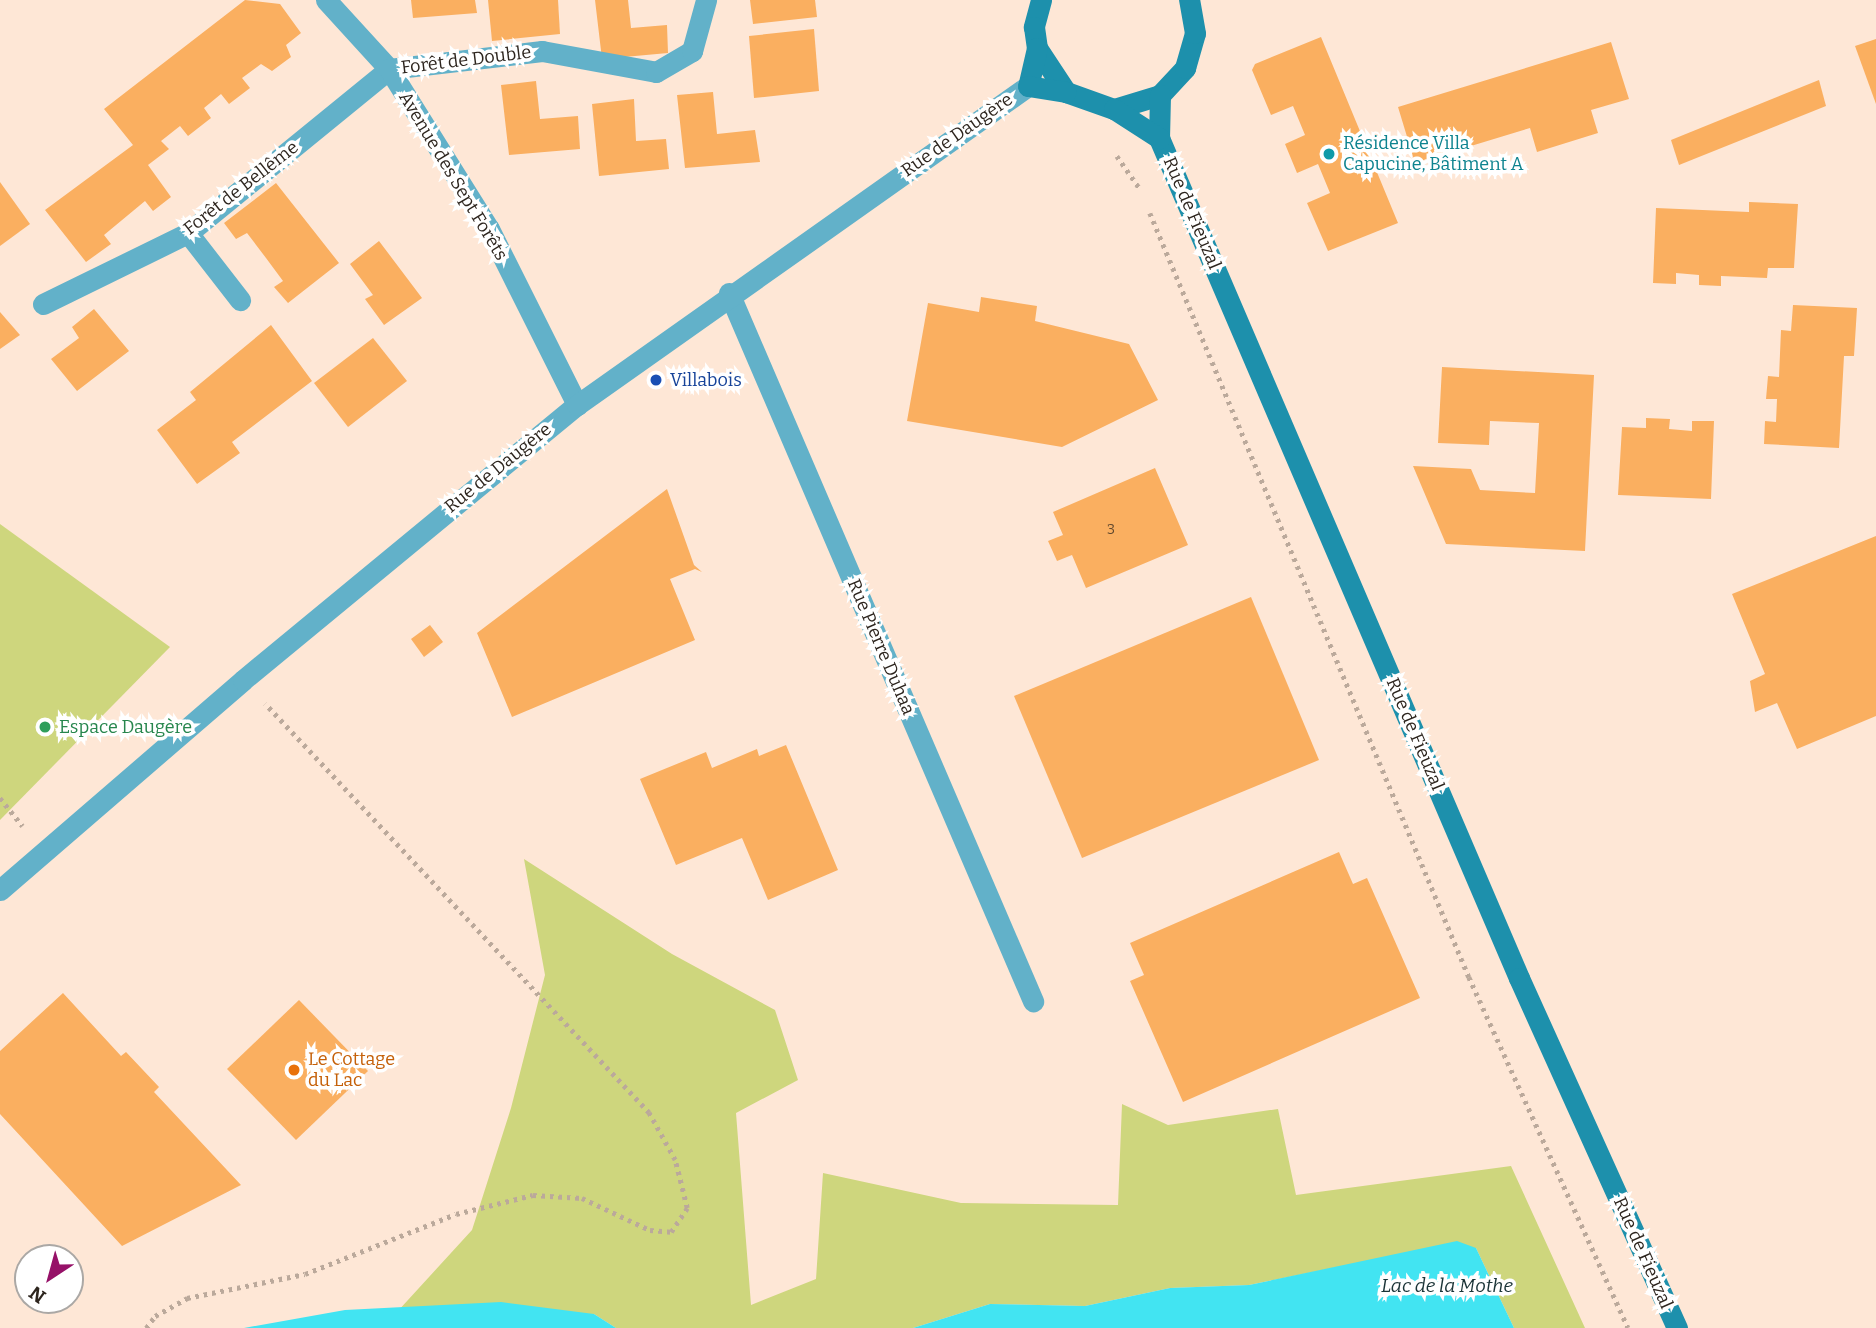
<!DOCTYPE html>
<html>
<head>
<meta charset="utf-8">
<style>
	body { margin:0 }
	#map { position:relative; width:1876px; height:1328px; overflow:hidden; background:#fee7d6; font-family:Bitter,serif }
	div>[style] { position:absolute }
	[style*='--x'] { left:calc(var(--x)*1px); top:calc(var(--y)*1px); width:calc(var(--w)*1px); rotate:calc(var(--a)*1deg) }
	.green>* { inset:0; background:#ced67d }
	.water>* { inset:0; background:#42e4f2 }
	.building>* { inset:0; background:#faaf60 }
	.path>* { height:4.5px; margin-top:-2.25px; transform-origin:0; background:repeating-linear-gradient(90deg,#bba99b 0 3.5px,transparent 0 8.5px) }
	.lane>* { height:21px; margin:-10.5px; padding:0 10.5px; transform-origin:10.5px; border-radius:10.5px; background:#62b1c9 }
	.street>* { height:21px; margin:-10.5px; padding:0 10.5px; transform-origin:10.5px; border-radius:10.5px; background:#62b1c9 }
	.secondary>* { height:21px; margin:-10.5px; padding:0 10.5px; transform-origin:10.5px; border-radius:10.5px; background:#1d90ac }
	.dots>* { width:19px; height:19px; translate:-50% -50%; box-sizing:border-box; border:4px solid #fff; border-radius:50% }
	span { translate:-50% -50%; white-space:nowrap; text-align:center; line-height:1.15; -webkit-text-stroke:7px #fff; paint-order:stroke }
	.number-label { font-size:14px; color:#60482e }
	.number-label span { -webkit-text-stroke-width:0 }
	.street-label { font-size:18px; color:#2d251e }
	.culture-label { font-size:18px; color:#0d838f }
	.left { translate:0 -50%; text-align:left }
	.transit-label { font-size:18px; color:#164399 }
	.leisure-label { font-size:18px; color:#27864d }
	.food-label { font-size:18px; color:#c56008 }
	.water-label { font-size:19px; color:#1b3437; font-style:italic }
	.north { position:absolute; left:14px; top:1244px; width:70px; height:70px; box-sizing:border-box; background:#fff; border:2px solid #aba8a5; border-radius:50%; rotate:216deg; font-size:19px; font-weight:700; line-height:28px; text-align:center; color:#2d251e }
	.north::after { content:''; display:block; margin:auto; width:24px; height:32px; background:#961168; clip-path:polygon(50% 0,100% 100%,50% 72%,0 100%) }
</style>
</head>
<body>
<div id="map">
	<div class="green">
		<div style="clip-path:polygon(0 524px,170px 647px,0 820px)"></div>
		<div style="clip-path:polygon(524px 859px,672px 954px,775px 1010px,798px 1080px,736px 1113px,751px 1305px,816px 1279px,823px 1173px,961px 1203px,1118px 1205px,1122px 1104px,1168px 1125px,1278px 1109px,1296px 1195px,1511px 1166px,1585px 1328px,1514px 1328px,1476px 1248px,1382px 1258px,1249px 1285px,1170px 1288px,1085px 1306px,990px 1304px,913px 1328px,616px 1328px,594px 1314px,397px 1312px,472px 1230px,511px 1108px,545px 975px)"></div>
	</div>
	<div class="water">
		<div style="clip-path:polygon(1457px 1241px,1476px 1248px,1514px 1328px,913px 1328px,990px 1304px,1085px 1306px,1170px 1288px,1249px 1285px)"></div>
		<div style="clip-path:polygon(501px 1302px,594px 1314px,616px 1328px,244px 1328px,345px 1310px)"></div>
	</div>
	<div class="building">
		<div style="clip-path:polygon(245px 0,280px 4px,301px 33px,286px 45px,291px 57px,272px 71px,261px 64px,242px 78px,250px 88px,229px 104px,221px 94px,204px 108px,211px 118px,188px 136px,180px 126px,161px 141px,169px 149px,148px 165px,171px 197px,153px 211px,145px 201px,104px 235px,111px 244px,86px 262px,45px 210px,133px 145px,104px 109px)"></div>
		<div style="clip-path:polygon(411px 0,475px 0,477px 13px,413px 18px)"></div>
		<div style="clip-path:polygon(488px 0,558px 0,560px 34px,492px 41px)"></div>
		<div style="clip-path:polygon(595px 0,628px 0,631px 28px,667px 25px,668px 53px,602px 59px)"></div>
		<div style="clip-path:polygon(750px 0,815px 0,817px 17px,753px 24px)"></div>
		<div style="clip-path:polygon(814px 29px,819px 91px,754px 98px,749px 36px)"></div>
		<div style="clip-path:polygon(1321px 37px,1398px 223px,1328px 251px,1307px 203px,1330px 193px,1318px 164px,1297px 173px,1285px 144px,1305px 135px,1293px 106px,1271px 115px,1252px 70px,1255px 64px)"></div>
		<div style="clip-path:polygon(1876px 39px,1876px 104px,1855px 46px)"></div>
		<div style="clip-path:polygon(1611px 42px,1629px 99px,1591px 110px,1598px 133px,1537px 152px,1530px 128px,1415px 163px,1398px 107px)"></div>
		<div style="clip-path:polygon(1819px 80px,1826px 106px,1679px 165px,1671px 140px)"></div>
		<div style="clip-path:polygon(536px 81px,540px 119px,578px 116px,580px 149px,509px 155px,501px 85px)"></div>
		<div style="clip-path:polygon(713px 92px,717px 134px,755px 130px,760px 162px,685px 168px,677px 95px)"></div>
		<div style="clip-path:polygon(634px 99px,636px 141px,666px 139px,669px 169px,599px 176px,592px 104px)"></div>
		<div style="clip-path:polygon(0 182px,30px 224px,0 246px)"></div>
		<div style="clip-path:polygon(276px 183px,339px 263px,288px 303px,274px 287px,283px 281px,266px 258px,247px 233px,236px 239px,224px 223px)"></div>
		<div style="clip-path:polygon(1749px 202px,1798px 204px,1794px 268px,1768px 268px,1767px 278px,1721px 276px,1721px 286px,1699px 285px,1699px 275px,1676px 273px,1676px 284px,1653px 283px,1656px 208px,1749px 212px)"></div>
		<div style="clip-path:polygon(379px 241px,422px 298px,384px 325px,365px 299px,373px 295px,350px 264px)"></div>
		<div style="clip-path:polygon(981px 297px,1037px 306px,1035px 321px,1129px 344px,1158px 400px,1062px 447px,907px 421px,928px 303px,979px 312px)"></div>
		<div style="clip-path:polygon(1793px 305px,1857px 308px,1854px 356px,1844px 356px,1839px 448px,1764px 444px,1765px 421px,1776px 422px,1777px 399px,1766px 399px,1768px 376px,1779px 377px,1781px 330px,1791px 331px)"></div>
		<div style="clip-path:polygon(94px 309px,129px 351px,77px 391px,51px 359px,79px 338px,72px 327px)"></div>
		<div style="clip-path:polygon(0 312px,20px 335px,0 349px)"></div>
		<div style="clip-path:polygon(271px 325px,312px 381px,232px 442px,240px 453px,197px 484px,157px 430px,196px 400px,190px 392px)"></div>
		<div style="clip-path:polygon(373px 338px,407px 381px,348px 427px,314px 383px)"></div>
		<div style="clip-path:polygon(1442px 367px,1594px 375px,1585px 551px,1446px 544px,1413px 466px,1471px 469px,1480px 490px,1535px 493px,1539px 423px,1490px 421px,1489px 445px,1438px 443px)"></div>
		<div style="clip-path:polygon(1646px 418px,1670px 419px,1669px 429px,1692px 431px,1692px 421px,1714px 421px,1711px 499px,1618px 495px,1622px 427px,1646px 428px)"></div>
		<div style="clip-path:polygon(1155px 468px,1188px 545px,1086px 588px,1072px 555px,1057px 561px,1048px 541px,1063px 535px,1053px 512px)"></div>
		<div style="clip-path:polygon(667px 489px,694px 565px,702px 572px,695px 569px,670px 579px,695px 640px,512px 717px,477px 633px)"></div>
		<div style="clip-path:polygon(1876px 536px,1876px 716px,1797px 749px,1777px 703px,1755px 712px,1750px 681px,1765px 674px,1732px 594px)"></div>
		<div style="clip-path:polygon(1251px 597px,1319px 760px,1082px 858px,1014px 696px)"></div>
		<div style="clip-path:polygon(430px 625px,443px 642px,424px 657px,411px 639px)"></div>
		<div style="clip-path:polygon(786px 745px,838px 870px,768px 900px,742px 838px,676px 865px,640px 779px,706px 752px,712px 768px,757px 749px,759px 756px)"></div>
		<div style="clip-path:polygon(1339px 852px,1353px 884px,1367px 878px,1420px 998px,1183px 1102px,1130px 981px,1144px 975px,1130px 943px)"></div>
		<div style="clip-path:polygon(63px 993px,121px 1056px,126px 1052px,159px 1087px,154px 1092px,241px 1185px,122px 1246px,0 1114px,0 1051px)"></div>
		<div style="clip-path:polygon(299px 1000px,368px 1071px,296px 1140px,227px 1069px)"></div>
	</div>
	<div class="path">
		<div style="--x:1117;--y:156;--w:39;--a:55"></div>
		<div style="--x:1150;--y:213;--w:828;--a:67.34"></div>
		<div style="--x:1469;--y:977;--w:385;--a:65.6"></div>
		<div style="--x:0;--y:798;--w:36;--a:51"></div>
		<div style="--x:146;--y:1328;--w:15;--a:-53"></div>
		<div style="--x:155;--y:1316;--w:37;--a:-29"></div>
		<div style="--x:187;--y:1298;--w:120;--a:-11.5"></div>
		<div style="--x:305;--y:1274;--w:162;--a:-21.7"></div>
		<div style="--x:456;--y:1214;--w:79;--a:-13.9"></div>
		<div style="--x:533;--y:1195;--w:49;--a:3.5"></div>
		<div style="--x:582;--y:1198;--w:75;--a:25.2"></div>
		<div style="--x:650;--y:1230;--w:21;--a:5"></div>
		<div style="--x:671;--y:1232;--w:29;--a:-56"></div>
		<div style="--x:687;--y:1208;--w:49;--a:-104"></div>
		<div style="--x:675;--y:1160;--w:54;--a:-119"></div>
		<div style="--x:649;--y:1113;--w:561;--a:-133.19"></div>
	</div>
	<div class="lane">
		<div style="--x:188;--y:233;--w:85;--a:52.2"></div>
		<div style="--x:43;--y:304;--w:161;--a:-26.1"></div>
		<div style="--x:188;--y:233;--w:259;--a:-39.2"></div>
		<div style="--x:389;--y:69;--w:154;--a:-6.7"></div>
		<div style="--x:542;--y:51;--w:116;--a:10.4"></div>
		<div style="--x:656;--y:72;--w:42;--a:-30.3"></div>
		<div style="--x:692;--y:51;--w:53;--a:-74.6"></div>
	</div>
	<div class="street">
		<div style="--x:326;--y:0;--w:93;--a:47.6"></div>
		<div style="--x:389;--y:69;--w:189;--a:58"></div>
		<div style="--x:489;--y:229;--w:197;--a:63.4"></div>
		<div style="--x:729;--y:293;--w:771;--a:66.76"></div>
		<div style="--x:0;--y:890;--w:321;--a:-40.8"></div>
		<div style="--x:243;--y:680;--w:433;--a:-39.5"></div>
		<div style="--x:577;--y:405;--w:552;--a:-35.27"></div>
	</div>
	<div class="secondary">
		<div style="--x:1041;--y:0;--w:28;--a:105"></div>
		<div style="--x:1034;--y:27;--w:21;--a:82"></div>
		<div style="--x:1037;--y:48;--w:53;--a:56.6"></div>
		<div style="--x:1066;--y:92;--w:51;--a:19.5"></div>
		<div style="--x:1114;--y:109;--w:48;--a:-16.9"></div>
		<div style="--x:1160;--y:95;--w:37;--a:-47"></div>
		<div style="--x:1185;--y:68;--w:36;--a:-74"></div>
		<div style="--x:1195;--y:33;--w:34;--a:-100"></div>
		<div style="--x:1037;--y:48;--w:39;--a:103"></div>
		<div style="--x:1028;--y:86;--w:38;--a:9"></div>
		<div style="--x:1160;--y:95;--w:43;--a:91.3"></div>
		<div style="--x:1159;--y:138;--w:914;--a:66.8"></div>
		<div style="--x:1519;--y:978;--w:384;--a:65.7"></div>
		<div style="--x:1114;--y:109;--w:54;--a:32.8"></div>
	</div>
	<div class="dots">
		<div style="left:1329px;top:154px;background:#0f9aa8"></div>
		<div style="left:656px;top:380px;background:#1a4fb4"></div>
		<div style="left:45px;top:727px;background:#2e9e5b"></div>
		<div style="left:294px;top:1070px;background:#e8710a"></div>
	</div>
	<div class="number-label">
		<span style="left:1111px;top:530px">3</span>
	</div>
	<div class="street-label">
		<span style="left:466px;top:60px;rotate:-7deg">Forêt de Double</span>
		<span style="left:957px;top:135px;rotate:-35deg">Rue de Daugère</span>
		<span style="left:453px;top:176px;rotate:59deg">Avenue des Sept Forêts</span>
		<span style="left:241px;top:188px;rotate:-38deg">Forêt de Bellême</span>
		<span style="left:1192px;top:213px;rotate:67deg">Rue de Fieuzal</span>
		<span style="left:498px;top:468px;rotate:-39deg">Rue de Daugère</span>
		<span style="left:881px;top:647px;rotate:67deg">Rue Pierre Duhaa</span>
		<span style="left:1415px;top:734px;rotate:67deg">Rue de Fieuzal</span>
		<span style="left:1643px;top:1253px;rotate:66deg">Rue de Fieuzal</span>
	</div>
	<div class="culture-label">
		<span class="left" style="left:1343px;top:154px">Résidence Villa<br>Capucine, Bâtiment A</span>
	</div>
	<div class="transit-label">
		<span class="left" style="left:670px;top:380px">Villabois</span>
	</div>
	<div class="leisure-label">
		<span class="left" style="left:59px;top:727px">Espace Daugère</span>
	</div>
	<div class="food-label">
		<span class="left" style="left:308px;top:1070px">Le Cottage<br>du Lac</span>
	</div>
	<div class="water-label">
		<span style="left:1447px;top:1286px">Lac de la Mothe</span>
	</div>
	<div class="north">N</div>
</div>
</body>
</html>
